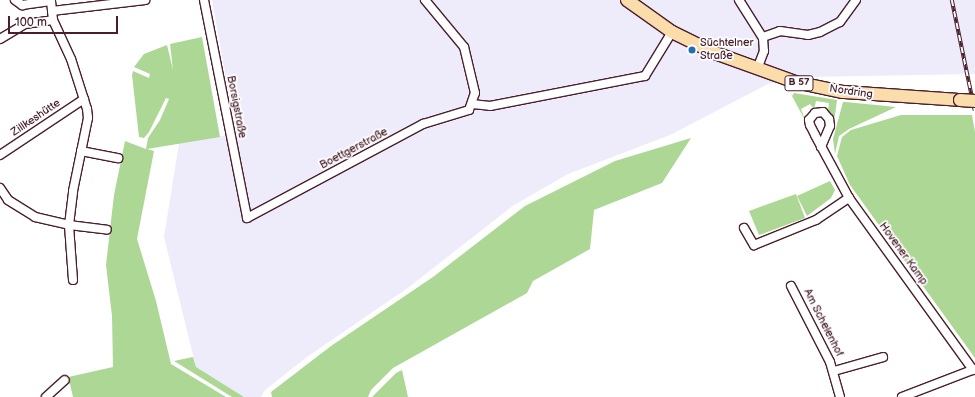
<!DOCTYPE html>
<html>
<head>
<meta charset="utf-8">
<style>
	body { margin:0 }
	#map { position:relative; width:975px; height:397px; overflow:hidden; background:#fff; font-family:"Balsamiq Sans",sans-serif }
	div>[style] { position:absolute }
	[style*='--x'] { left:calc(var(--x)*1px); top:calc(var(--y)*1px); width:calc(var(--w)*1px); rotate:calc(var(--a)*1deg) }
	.built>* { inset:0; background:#eeebfa }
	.green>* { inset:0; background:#add794 }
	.roads { filter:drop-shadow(1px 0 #4a1f2b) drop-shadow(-1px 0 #4a1f2b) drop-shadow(0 1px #4a1f2b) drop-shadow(0 -1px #4a1f2b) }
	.minor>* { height:8px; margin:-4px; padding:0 4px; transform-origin:4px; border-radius:4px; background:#fff }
	.primary>* { height:12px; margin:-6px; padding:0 6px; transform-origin:6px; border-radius:6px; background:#faddab }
	.rail>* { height:3.5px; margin-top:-1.75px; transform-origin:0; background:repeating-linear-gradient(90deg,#fff 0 6px,#4a1f2b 0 12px); box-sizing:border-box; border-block:1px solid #4a1f2b }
	.bridges { filter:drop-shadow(1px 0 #4a1f2b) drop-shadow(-1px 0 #4a1f2b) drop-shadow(0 1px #4a1f2b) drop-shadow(0 -1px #4a1f2b) }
	.primary-bridge>* { height:12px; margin:-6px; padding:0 6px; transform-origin:6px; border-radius:6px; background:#faddab }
	.dots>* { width:11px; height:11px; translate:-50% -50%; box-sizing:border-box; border:2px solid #fff; border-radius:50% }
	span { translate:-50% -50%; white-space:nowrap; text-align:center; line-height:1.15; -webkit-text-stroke:3.5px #fff; paint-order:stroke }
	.shield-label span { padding:1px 3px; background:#fff; border:1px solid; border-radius:3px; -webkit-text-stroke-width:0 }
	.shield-label { font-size:10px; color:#4a1f2b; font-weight:700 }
	.poi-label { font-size:11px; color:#4a1f2b }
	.left { translate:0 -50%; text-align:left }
	.street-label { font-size:11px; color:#4a1f2b }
	.scale { position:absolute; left:8px; top:16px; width:110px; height:18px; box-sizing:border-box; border:2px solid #4a1f2b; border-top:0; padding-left:5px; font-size:12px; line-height:14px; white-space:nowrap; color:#4a1f2b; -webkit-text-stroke:3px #fff; paint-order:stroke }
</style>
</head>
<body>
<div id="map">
	<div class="built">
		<div style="clip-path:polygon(212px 0,975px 0,975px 74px,806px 77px,768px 84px,670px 135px,568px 174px,514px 205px,409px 287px,307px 357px,265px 390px,261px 397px,244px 397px,196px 367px,164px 237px,179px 143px,236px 134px)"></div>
	</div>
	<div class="green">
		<div style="clip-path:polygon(202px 37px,220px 137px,147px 149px,154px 151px,137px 239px,156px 301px,171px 364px,226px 397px,73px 397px,70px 384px,64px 378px,113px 367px,112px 316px,106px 265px,114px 195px,125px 141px,146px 149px,148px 138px,160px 120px,169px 99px,166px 98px,149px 132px,144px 138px,139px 137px,132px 75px,133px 71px,149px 78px,150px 74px,134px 67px,144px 54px,167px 45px,173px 70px,170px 44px)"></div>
		<div style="clip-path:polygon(794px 93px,837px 100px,834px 122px,828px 111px,829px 103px,816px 101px,814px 109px,810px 104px,801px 109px,806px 122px,792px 96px)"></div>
		<div style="clip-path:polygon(843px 102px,846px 102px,896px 107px,849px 129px,839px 136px,835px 154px,833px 139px)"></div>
		<div style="clip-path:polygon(901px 115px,972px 115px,975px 132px,975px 358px,850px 185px,837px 156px,842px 137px,851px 130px)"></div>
		<div style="clip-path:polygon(691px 138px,662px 183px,594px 210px,590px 249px,533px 281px,527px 293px,393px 368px,371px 390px,368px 397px,272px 397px,271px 392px,331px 346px,433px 277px,525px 206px,615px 161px)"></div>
		<div style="clip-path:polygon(830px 181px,835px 190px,831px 198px,807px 216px,797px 196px)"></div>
		<div style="clip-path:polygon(796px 194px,805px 218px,759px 235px,749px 211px)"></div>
		<div style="clip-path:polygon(193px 357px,196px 367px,244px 397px,232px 397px,174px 361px)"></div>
		<div style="clip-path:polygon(402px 370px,408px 397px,372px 397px,396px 373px)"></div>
	</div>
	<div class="roads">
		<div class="minor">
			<div style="--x:15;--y:0;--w:9;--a:36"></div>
			<div style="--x:22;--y:5;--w:29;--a:-8"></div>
			<div style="--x:204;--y:0;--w:222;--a:78.8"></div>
			<div style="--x:247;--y:218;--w:200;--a:-28.1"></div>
			<div style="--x:423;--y:124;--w:48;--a:-16.9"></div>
			<div style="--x:469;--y:110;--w:18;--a:-71"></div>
			<div style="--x:475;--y:93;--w:47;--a:-103.4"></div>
			<div style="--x:464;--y:47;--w:61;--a:-129.7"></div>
			<div style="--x:739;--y:0;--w:45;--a:57.7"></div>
			<div style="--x:763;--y:38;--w:13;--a:86"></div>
			<div style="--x:764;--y:51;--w:19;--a:111"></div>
			<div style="--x:52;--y:11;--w:94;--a:-6.7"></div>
			<div style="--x:763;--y:37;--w:18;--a:-19"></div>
			<div style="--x:780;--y:31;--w:28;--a:8"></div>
			<div style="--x:808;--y:35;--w:12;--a:-14"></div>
			<div style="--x:820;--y:32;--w:22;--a:-27"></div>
			<div style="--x:840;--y:22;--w:27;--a:-54"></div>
			<div style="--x:0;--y:39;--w:29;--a:-31"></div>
			<div style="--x:25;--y:24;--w:28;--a:-8"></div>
			<div style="--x:472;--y:104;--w:18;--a:6"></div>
			<div style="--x:490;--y:106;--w:158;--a:-11"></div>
			<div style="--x:645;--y:76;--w:52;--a:-58.5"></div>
			<div style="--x:821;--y:147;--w:23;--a:-67"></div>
			<div style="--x:830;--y:126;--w:7;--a:-98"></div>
			<div style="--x:829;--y:119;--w:9;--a:-131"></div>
			<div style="--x:823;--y:112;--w:8;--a:173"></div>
			<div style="--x:815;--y:113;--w:9;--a:131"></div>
			<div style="--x:809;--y:120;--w:5;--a:79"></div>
			<div style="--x:810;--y:125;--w:11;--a:63"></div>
			<div style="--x:815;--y:135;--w:72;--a:61.6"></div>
			<div style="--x:849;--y:198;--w:212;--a:54.2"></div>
			<div style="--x:81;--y:151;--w:38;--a:11"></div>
			<div style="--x:0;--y:155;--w:101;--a:-33.7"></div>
			<div style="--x:0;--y:188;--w:14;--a:56"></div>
			<div style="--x:8;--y:200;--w:32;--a:32"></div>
			<div style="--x:35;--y:217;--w:35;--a:13"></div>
			<div style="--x:69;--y:225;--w:34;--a:-83"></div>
			<div style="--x:73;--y:191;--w:75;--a:-78.4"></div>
			<div style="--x:88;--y:118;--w:9;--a:-96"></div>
			<div style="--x:87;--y:109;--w:52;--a:-107.7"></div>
			<div style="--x:71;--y:59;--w:43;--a:-114.8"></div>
			<div style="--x:53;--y:20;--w:20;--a:-96"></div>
			<div style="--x:744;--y:228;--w:20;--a:60"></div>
			<div style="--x:754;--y:245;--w:67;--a:-22"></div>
			<div style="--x:816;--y:220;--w:40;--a:-34"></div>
			<div style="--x:73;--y:280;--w:55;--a:-94.2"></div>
			<div style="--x:69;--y:225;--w:38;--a:7"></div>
			<div style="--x:791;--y:286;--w:85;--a:62.8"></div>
			<div style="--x:830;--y:362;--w:36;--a:74"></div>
			<div style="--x:834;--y:371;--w:51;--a:-15.9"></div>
			<div style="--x:46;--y:397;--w:25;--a:-42"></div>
			<div style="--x:902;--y:397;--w:78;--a:-21"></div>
		</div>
		<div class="primary">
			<div style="--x:627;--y:0;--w:55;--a:35.4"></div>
			<div style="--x:672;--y:32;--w:48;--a:26"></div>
			<div style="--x:715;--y:53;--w:85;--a:19.9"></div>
			<div style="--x:795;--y:82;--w:49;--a:11.8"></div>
			<div style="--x:843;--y:92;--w:117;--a:3.9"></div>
		</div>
	</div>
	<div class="rail">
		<div style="--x:952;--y:0;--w:113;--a:78.3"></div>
	</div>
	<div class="bridges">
		<div class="primary-bridge">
			<div style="--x:960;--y:100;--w:15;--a:4"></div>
		</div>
	</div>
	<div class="dots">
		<div style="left:692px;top:50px;background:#1f6fb2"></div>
	</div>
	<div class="shield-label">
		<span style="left:799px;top:83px">B 57</span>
	</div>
	<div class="poi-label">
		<span class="left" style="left:700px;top:50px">Süchtelner<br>Straße</span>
	</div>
	<div class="street-label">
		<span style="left:851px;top:92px;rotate:8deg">Nordring</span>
		<span style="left:236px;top:107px;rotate:79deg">Borsigstraße</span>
		<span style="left:36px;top:118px;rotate:-34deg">Zillkeshütte</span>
		<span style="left:354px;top:149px;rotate:-28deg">Boettgerstraße</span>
		<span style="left:903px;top:254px;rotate:54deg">Hovener Kamp</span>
		<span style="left:823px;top:323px;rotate:63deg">Am Schelenhof</span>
	</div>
	<div class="scale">100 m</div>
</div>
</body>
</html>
